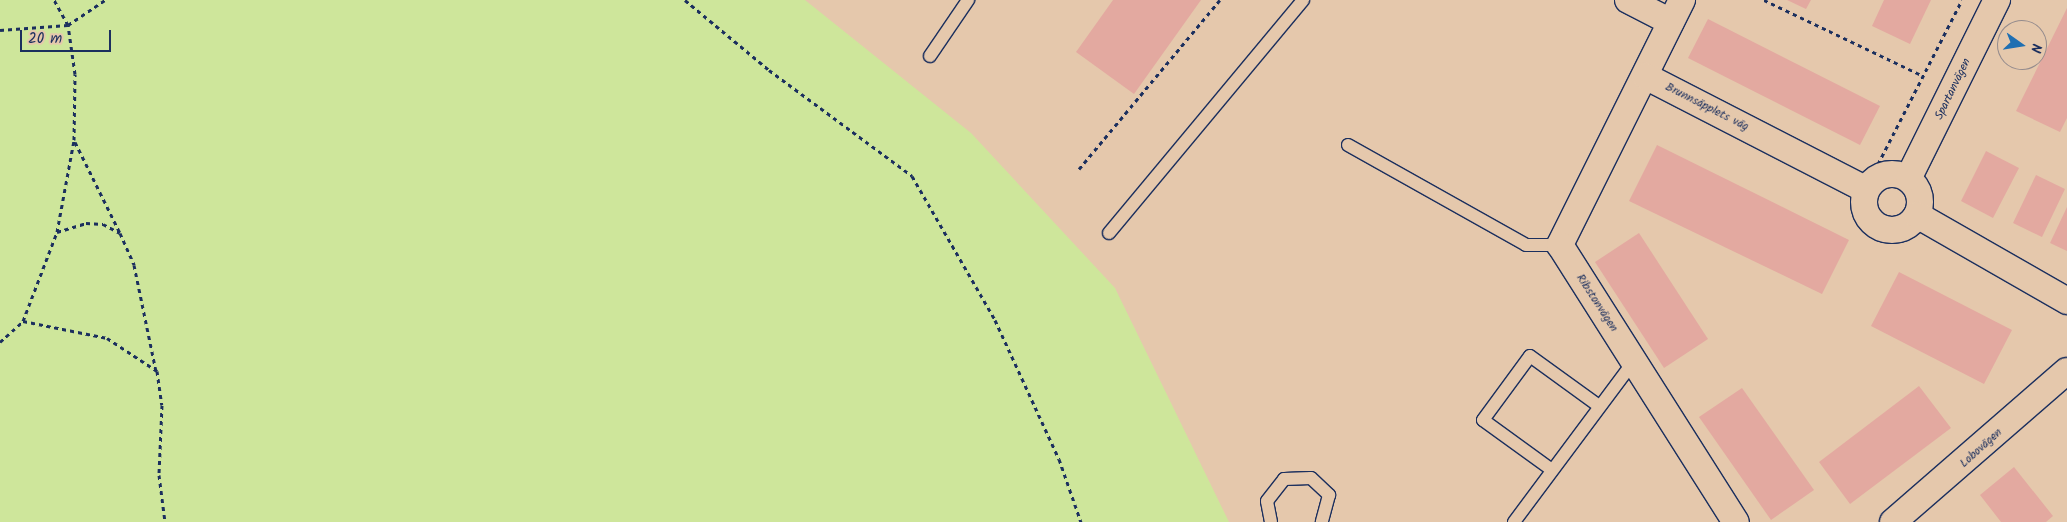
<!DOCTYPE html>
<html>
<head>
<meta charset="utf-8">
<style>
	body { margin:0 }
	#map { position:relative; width:2067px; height:522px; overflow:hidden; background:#e5c8ac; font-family:Kalam,sans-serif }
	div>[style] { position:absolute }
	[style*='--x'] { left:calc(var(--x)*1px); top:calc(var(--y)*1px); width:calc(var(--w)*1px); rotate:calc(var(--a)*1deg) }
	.green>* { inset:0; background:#cee69b }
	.building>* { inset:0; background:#e3a9a0 }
	.path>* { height:3px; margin-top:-1.5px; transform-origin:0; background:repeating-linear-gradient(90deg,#1b2f5e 0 4px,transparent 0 8px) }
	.roads { filter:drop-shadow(1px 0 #1b2f5e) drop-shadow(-1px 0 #1b2f5e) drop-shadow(0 1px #1b2f5e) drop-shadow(0 -1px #1b2f5e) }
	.lane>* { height:12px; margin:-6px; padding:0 6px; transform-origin:6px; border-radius:6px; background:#e5c8ac }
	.street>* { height:26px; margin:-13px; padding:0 13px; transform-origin:13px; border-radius:13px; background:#e5c8ac }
	.street>.ring { margin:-13px; padding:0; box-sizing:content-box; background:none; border:26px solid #e5c8ac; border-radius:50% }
	span { translate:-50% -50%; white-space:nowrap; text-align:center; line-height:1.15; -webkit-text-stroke:4px #e5c8ac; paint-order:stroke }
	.street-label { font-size:12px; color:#1b2f5e }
	.north { position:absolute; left:1997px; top:20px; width:50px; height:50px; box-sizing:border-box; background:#e5c8ac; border:1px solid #948b8d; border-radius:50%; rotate:103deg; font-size:14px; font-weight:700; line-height:20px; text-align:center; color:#1b2f5e }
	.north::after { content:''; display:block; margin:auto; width:18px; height:22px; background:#1f6fb2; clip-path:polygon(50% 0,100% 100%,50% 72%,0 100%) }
	.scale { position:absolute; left:20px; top:30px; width:91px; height:22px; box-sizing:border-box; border:2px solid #1b2f5e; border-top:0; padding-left:6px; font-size:15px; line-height:18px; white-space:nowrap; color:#1b2f5e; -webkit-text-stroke:4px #e5c8ac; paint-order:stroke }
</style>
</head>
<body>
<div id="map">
	<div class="green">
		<div style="clip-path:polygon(0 0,805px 0,971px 133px,1115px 288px,1229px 522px,0 522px)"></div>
	</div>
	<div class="building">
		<div style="clip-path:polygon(1113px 0,1201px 0,1134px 94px,1076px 52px)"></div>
		<div style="clip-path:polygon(1787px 0,1811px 0,1806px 9px)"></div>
		<div style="clip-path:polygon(1884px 0,1931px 0,1910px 44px,1872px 26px)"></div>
		<div style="clip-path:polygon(2067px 8px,2067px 118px,2060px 132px,2016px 111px)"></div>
		<div style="clip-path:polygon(1708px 19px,1880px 106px,1860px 145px,1688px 58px)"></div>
		<div style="clip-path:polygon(1657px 145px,1849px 240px,1822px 294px,1629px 201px)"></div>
		<div style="clip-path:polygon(1986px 151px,2019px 168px,1993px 218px,1961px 201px)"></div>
		<div style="clip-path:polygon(2036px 175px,2065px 189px,2042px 237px,2013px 223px)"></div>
		<div style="clip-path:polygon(2067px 207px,2067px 251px,2050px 243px)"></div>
		<div style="clip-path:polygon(1639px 233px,1708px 339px,1664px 368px,1595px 262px)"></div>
		<div style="clip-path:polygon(1899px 272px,2012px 330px,1984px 384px,1871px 326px)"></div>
		<div style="clip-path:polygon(1919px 386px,1951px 428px,1850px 504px,1819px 462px)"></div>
		<div style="clip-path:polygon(1742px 388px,1814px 490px,1771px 520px,1699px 417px)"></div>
		<div style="clip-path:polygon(2014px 467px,2053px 516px,2046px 522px,2001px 522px,1980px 495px)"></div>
	</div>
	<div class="path">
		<div style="--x:685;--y:0;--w:109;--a:39.8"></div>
		<div style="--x:769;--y:70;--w:178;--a:36.5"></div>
		<div style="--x:912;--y:176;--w:166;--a:60"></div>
		<div style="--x:995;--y:320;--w:153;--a:65.3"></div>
		<div style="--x:1059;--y:459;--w:67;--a:70.8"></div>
		<div style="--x:1764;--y:0;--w:176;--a:25.5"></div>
		<div style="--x:0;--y:30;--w:68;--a:-4.2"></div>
		<div style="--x:68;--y:25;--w:45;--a:-34"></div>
		<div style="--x:75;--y:142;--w:102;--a:63.7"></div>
		<div style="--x:1878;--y:164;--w:184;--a:-62.9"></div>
		<div style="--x:1079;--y:169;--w:220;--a:-50.2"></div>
		<div style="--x:57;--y:232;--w:30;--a:-17"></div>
		<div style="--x:86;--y:223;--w:17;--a:3"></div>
		<div style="--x:103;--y:224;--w:19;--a:28"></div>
		<div style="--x:120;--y:233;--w:35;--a:66"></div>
		<div style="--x:134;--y:265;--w:108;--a:78.3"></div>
		<div style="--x:23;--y:321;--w:86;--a:11.4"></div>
		<div style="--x:107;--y:338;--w:60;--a:33.4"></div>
		<div style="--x:157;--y:371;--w:34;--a:82"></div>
		<div style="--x:162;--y:405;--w:70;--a:92.5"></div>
		<div style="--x:159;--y:475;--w:47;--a:82.7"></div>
		<div style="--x:0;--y:342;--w:31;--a:-42"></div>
		<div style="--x:23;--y:321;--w:95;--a:-69.1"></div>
		<div style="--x:57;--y:232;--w:94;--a:-79.5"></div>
		<div style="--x:74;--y:140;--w:66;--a:-89.1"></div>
		<div style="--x:75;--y:74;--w:49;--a:-98.1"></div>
		<div style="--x:68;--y:25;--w:29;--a:-119"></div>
	</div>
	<div class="roads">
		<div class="lane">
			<div style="--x:930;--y:56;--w:68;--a:-55.8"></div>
			<div style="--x:1348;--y:145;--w:204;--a:29.3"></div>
			<div style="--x:1526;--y:245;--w:34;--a:0"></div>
			<div style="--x:1109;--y:233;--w:303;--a:-50.2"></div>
			<div style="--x:1552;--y:470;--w:85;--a:-144.1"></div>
			<div style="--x:1483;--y:420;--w:79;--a:-53.7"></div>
			<div style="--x:1530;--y:356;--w:85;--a:35.9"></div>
			<div style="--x:1271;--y:522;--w:21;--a:-101"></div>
			<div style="--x:1267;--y:501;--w:28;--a:-52"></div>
			<div style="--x:1284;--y:479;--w:27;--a:-2"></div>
			<div style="--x:1311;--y:478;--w:25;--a:43"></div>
			<div style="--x:1329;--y:495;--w:28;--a:105"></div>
			<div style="--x:1514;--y:522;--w:201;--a:-53.3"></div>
		</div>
		<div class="street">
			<div style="--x:1628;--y:0;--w:48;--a:27.1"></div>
			<div style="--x:1682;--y:0;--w:274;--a:116.5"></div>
			<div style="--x:1560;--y:245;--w:328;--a:57.6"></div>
			<div style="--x:1645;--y:76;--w:247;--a:27.2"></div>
			<div class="ring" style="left:1864px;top:174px;width:30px;height:30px"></div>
			<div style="--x:1909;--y:177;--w:198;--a:-63.6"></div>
			<div style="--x:1917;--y:215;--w:173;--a:29.8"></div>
			<div style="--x:1893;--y:522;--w:230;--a:-41"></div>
		</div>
	</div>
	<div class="street-label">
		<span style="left:1953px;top:89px;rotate:-64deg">Spartanvägen</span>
		<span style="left:1707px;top:107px;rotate:27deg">Brunnsäpplets väg</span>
		<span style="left:1597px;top:303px;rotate:57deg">Ribstonvägen</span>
		<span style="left:1981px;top:448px;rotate:-42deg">Lobovägen</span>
	</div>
	<div class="north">N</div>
	<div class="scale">20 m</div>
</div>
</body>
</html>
